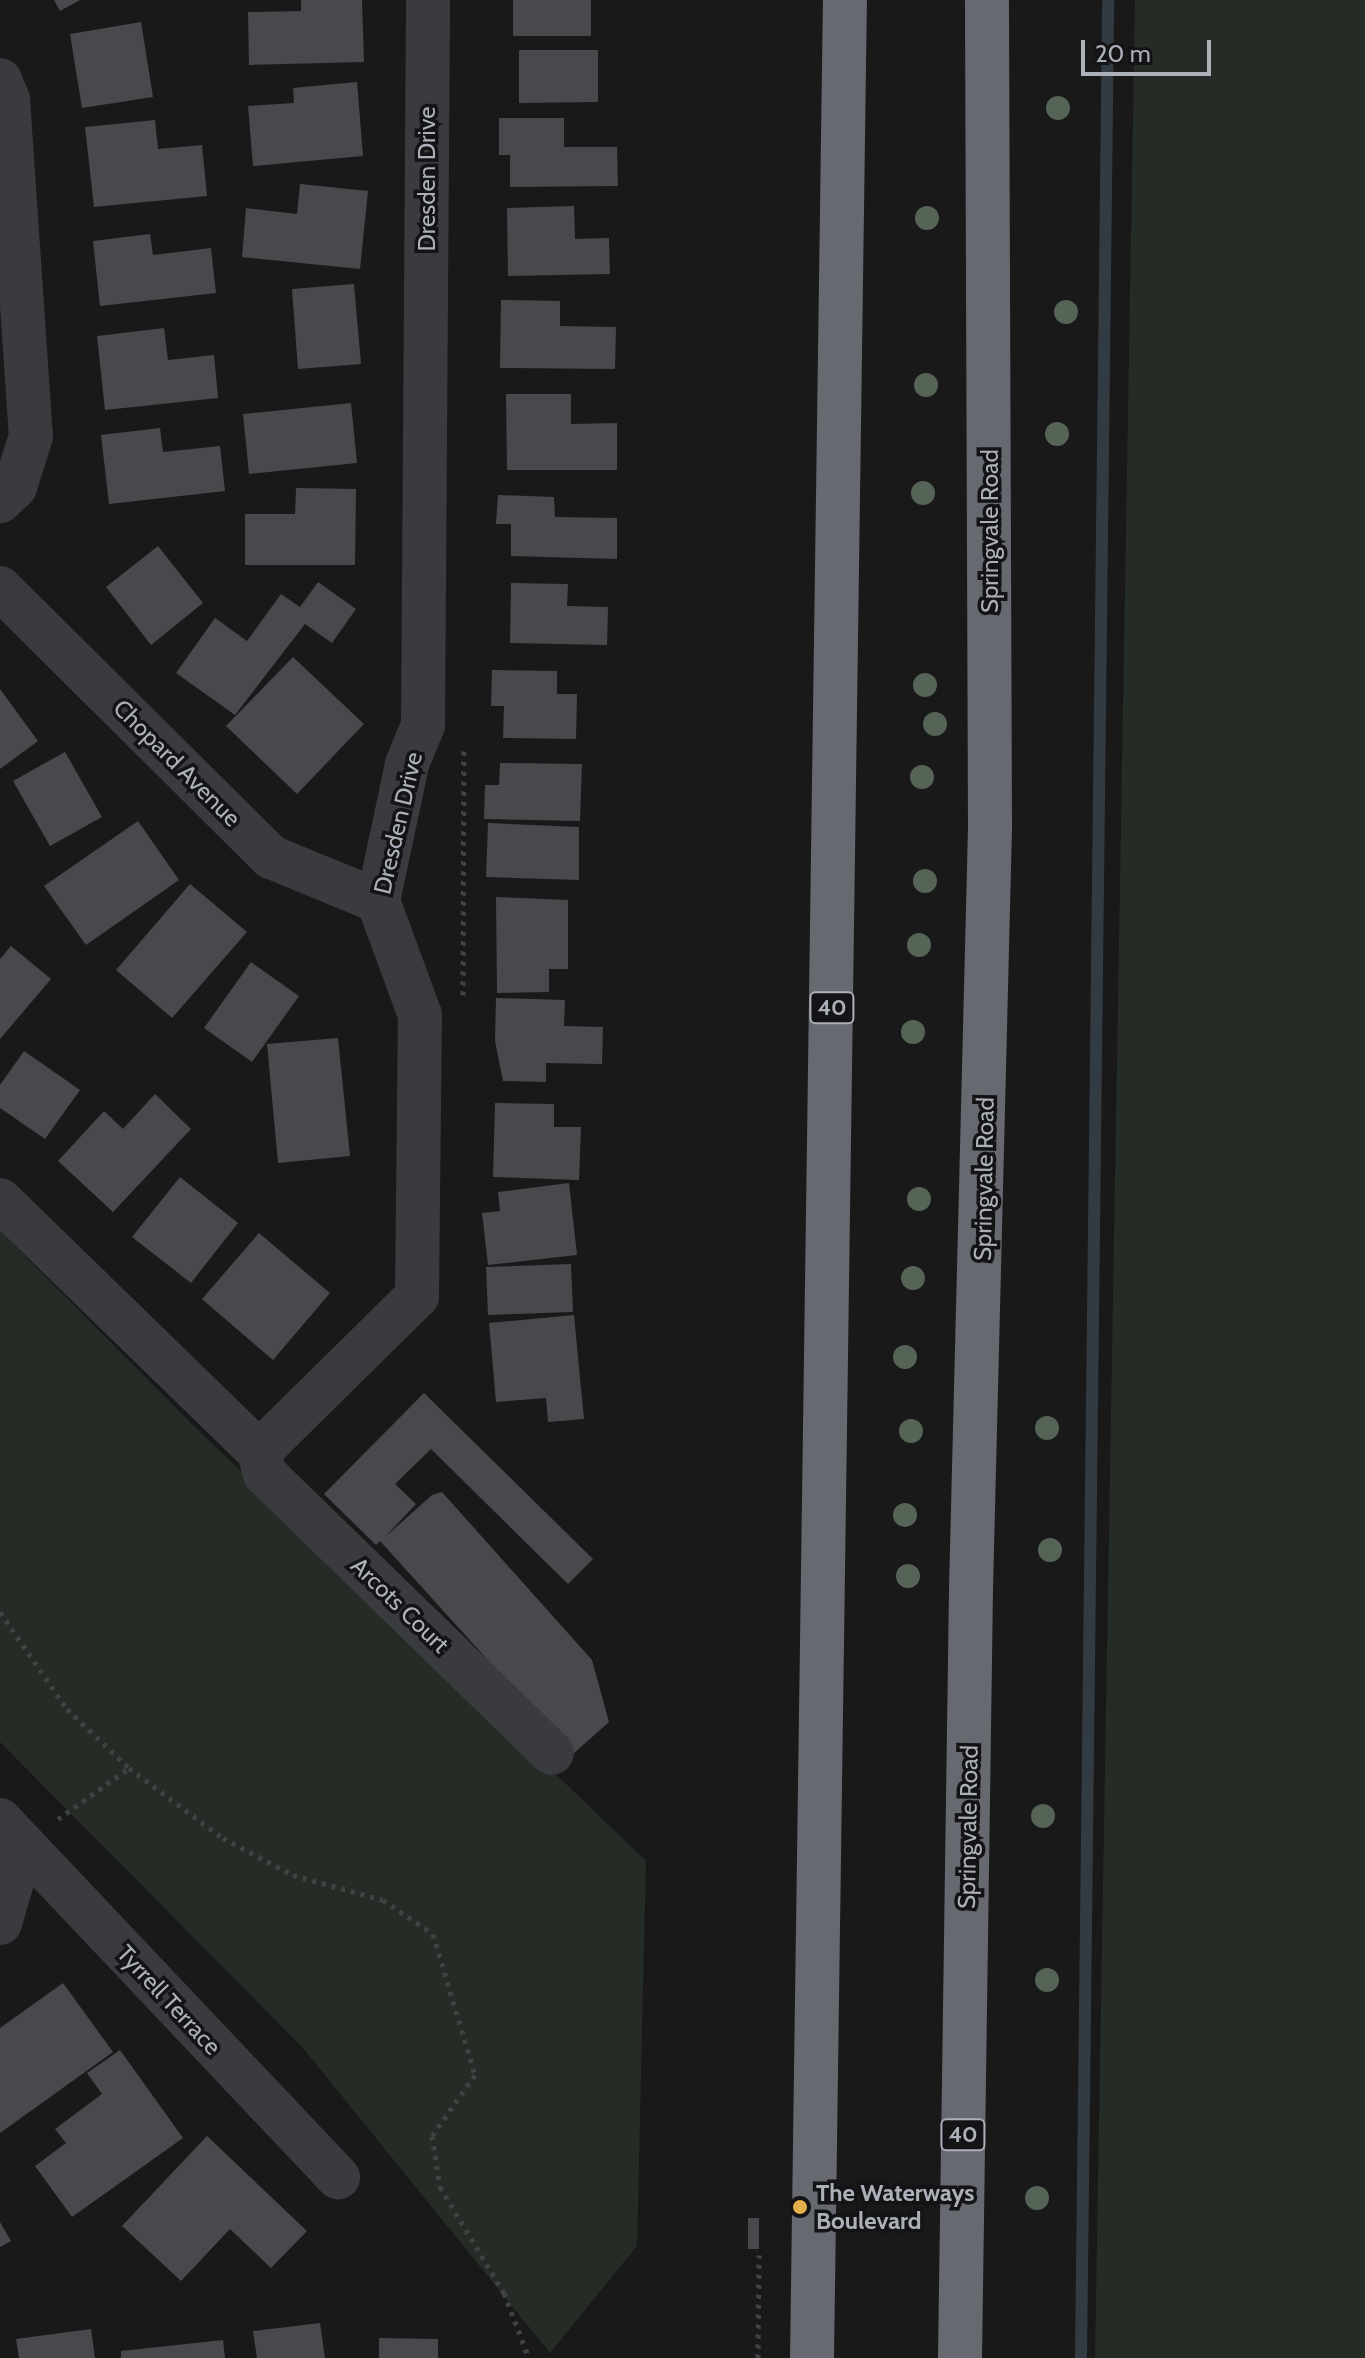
<!DOCTYPE html>
<html>
<head>
<meta charset="utf-8">
<style>
	body { margin:0 }
	#map { position:relative; width:1365px; height:2358px; overflow:hidden; background:#19191a; font-family:Cabin,sans-serif }
	div>[style] { position:absolute }
	[style*='--x'] { left:calc(var(--x)*1px); top:calc(var(--y)*1px); width:calc(var(--w)*1px); rotate:calc(var(--a)*1deg) }
	.green>* { inset:0; background:#252c26 }
	.stream>* { height:12px; margin:-6px; padding:0 6px; transform-origin:6px; border-radius:6px; background:#333b42 }
	.building>* { inset:0; background:#48494d }
	.path>* { height:5px; margin-top:-2.5px; transform-origin:0; background:repeating-linear-gradient(90deg,#404246 0 4px,transparent 0 10px) }
	.minor>* { height:44px; margin:-22px; padding:0 22px; transform-origin:22px; border-radius:22px; background:#3a3b3f }
	.highway>* { height:44px; margin:-22px; padding:0 22px; transform-origin:22px; border-radius:22px; background:#676970 }
	.trees>* { width:24px; height:24px; margin:-12px; border-radius:50%; background:#556456 }
	.dots>* { width:22px; height:22px; translate:-50% -50%; box-sizing:border-box; border:4px solid #141416; border-radius:50% }
	span { translate:-50% -50%; white-space:nowrap; text-align:center; line-height:1.15; -webkit-text-stroke:7px #141416; paint-order:stroke }
	.shield-label span { padding:2px 6px; background:#141416; border:2px solid; border-radius:6px; -webkit-text-stroke-width:0 }
	.shield-label { font-size:22px; color:#acb0b9; font-weight:700 }
	.street-label { font-size:24px; color:#acb0b9 }
	.poi-label { font-size:24px; color:#acb0b9; font-weight:700 }
	.left { translate:0 -50%; text-align:left }
	.scale { position:absolute; left:1081px; top:40px; width:130px; height:36px; box-sizing:border-box; border:4px solid #acb0b9; border-top:0; padding-left:10px; font-size:24px; line-height:28px; white-space:nowrap; color:#acb0b9; -webkit-text-stroke:6px #141416; paint-order:stroke }
</style>
</head>
<body>
<div id="map">
	<div class="green">
		<div style="clip-path:polygon(1135px 0,1365px 0,1365px 2358px,1095px 2358px)"></div>
		<div style="clip-path:polygon(0 1231px,194px 1426px,646px 1861px,637px 2246px,550px 2353px,303px 2048px,0 1742px)"></div>
	</div>
	<div class="stream">
		<div style="--x:1081;--y:2358;--w:2358;--a:-89.34"></div>
	</div>
	<div class="building">
		<div style="clip-path:polygon(54px 0,80px 0,60px 11px)"></div>
		<div style="clip-path:polygon(301px 0,362px 0,364px 62px,249px 65px,248px 12px,301px 11px)"></div>
		<div style="clip-path:polygon(513px 0,591px 0,591px 36px,513px 36px)"></div>
		<div style="clip-path:polygon(141px 22px,153px 97px,82px 108px,70px 34px)"></div>
		<div style="clip-path:polygon(519px 50px,598px 50px,598px 102px,519px 103px)"></div>
		<div style="clip-path:polygon(357px 82px,363px 156px,253px 166px,248px 106px,294px 103px,293px 88px)"></div>
		<div style="clip-path:polygon(499px 118px,564px 118px,564px 147px,617px 147px,618px 186px,510px 187px,510px 155px,499px 155px)"></div>
		<div style="clip-path:polygon(155px 120px,158px 149px,202px 145px,207px 196px,94px 207px,85px 127px)"></div>
		<div style="clip-path:polygon(300px 184px,368px 191px,360px 269px,242px 257px,246px 208px,297px 214px)"></div>
		<div style="clip-path:polygon(574px 206px,575px 239px,609px 238px,610px 274px,508px 276px,507px 208px)"></div>
		<div style="clip-path:polygon(150px 234px,153px 255px,211px 248px,216px 293px,100px 306px,93px 241px)"></div>
		<div style="clip-path:polygon(354px 284px,361px 364px,298px 369px,292px 289px)"></div>
		<div style="clip-path:polygon(501px 300px,560px 301px,560px 326px,616px 327px,615px 369px,500px 368px)"></div>
		<div style="clip-path:polygon(164px 328px,168px 360px,214px 355px,218px 398px,105px 410px,97px 336px)"></div>
		<div style="clip-path:polygon(506px 394px,571px 394px,571px 424px,617px 423px,617px 470px,507px 470px)"></div>
		<div style="clip-path:polygon(351px 403px,357px 463px,249px 474px,243px 414px)"></div>
		<div style="clip-path:polygon(160px 428px,163px 452px,220px 446px,225px 491px,109px 504px,101px 435px)"></div>
		<div style="clip-path:polygon(296px 488px,356px 489px,355px 565px,245px 565px,245px 514px,295px 514px)"></div>
		<div style="clip-path:polygon(498px 495px,554px 497px,555px 517px,617px 518px,617px 559px,511px 556px,511px 524px,496px 524px)"></div>
		<div style="clip-path:polygon(158px 546px,203px 603px,151px 645px,106px 587px)"></div>
		<div style="clip-path:polygon(318px 582px,356px 609px,332px 643px,305px 624px,235px 715px,176px 673px,215px 618px,247px 641px,281px 594px,300px 607px)"></div>
		<div style="clip-path:polygon(511px 583px,568px 584px,567px 606px,608px 607px,607px 645px,510px 643px)"></div>
		<div style="clip-path:polygon(293px 657px,364px 724px,297px 794px,226px 726px)"></div>
		<div style="clip-path:polygon(492px 670px,557px 671px,557px 694px,577px 694px,576px 739px,503px 738px,504px 706px,491px 706px)"></div>
		<div style="clip-path:polygon(0 689px,38px 741px,0 769px)"></div>
		<div style="clip-path:polygon(65px 752px,102px 817px,50px 846px,13px 781px)"></div>
		<div style="clip-path:polygon(500px 763px,582px 764px,580px 821px,484px 819px,485px 785px,499px 785px)"></div>
		<div style="clip-path:polygon(138px 821px,179px 880px,86px 945px,44px 886px)"></div>
		<div style="clip-path:polygon(488px 823px,579px 827px,579px 880px,486px 877px)"></div>
		<div style="clip-path:polygon(190px 884px,247px 932px,172px 1018px,116px 970px)"></div>
		<div style="clip-path:polygon(496px 897px,568px 900px,568px 969px,549px 969px,549px 992px,497px 993px)"></div>
		<div style="clip-path:polygon(11px 946px,51px 979px,0 1039px,0 959px)"></div>
		<div style="clip-path:polygon(251px 962px,299px 996px,252px 1062px,204px 1028px)"></div>
		<div style="clip-path:polygon(496px 998px,565px 1000px,564px 1026px,603px 1027px,602px 1064px,546px 1063px,546px 1082px,503px 1081px,495px 1041px)"></div>
		<div style="clip-path:polygon(338px 1038px,350px 1156px,278px 1163px,267px 1044px)"></div>
		<div style="clip-path:polygon(24px 1051px,80px 1090px,45px 1139px,0 1108px,0 1085px)"></div>
		<div style="clip-path:polygon(155px 1094px,191px 1129px,113px 1212px,58px 1161px,104px 1111px,123px 1129px)"></div>
		<div style="clip-path:polygon(495px 1103px,554px 1104px,554px 1127px,581px 1127px,579px 1180px,493px 1177px)"></div>
		<div style="clip-path:polygon(180px 1177px,238px 1223px,191px 1283px,132px 1237px)"></div>
		<div style="clip-path:polygon(569px 1183px,577px 1255px,488px 1265px,482px 1213px,500px 1211px,498px 1192px)"></div>
		<div style="clip-path:polygon(259px 1233px,330px 1293px,273px 1360px,202px 1299px)"></div>
		<div style="clip-path:polygon(571px 1264px,573px 1312px,488px 1315px,486px 1267px)"></div>
		<div style="clip-path:polygon(574px 1315px,584px 1419px,548px 1422px,546px 1398px,496px 1402px,489px 1323px)"></div>
		<div style="clip-path:polygon(424px 1393px,593px 1559px,568px 1584px,431px 1449px,395px 1484px,416px 1504px,385px 1537px,432px 1495px,442px 1492px,592px 1660px,609px 1722px,573px 1754px,380px 1541px,376px 1545px,324px 1494px)"></div>
		<div style="clip-path:polygon(63px 1983px,113px 2052px,0 2133px,0 2028px)"></div>
		<div style="clip-path:polygon(120px 2050px,183px 2138px,72px 2217px,35px 2166px,66px 2143px,55px 2129px,102px 2094px,87px 2073px)"></div>
		<div style="clip-path:polygon(207px 2136px,307px 2231px,271px 2268px,230px 2229px,181px 2281px,122px 2226px)"></div>
		<div style="clip-path:polygon(748px 2218px,759px 2218px,759px 2249px,748px 2249px)"></div>
		<div style="clip-path:polygon(0 2222px,11px 2241px,0 2247px)"></div>
		<div style="clip-path:polygon(320px 2323px,325px 2358px,257px 2358px,253px 2331px)"></div>
		<div style="clip-path:polygon(91px 2329px,95px 2358px,19px 2358px,16px 2339px)"></div>
		<div style="clip-path:polygon(379px 2338px,438px 2339px,438px 2358px,379px 2358px)"></div>
		<div style="clip-path:polygon(223px 2340px,225px 2358px,121px 2358px,121px 2351px)"></div>
	</div>
	<div class="path">
		<div style="--x:463;--y:995;--w:246;--a:-89.8"></div>
		<div style="--x:0;--y:1612;--w:118;--a:55.4"></div>
		<div style="--x:67;--y:1709;--w:86;--a:43.6"></div>
		<div style="--x:129;--y:1768;--w:117;--a:36.7"></div>
		<div style="--x:223;--y:1838;--w:79;--a:27.9"></div>
		<div style="--x:293;--y:1875;--w:93;--a:15.5"></div>
		<div style="--x:383;--y:1900;--w:60;--a:34.2"></div>
		<div style="--x:433;--y:1934;--w:147;--a:73.4"></div>
		<div style="--x:475;--y:2075;--w:75;--a:125.2"></div>
		<div style="--x:432;--y:2136;--w:52;--a:81.1"></div>
		<div style="--x:440;--y:2187;--w:124;--a:58.9"></div>
		<div style="--x:504;--y:2293;--w:70;--a:69"></div>
		<div style="--x:58;--y:1819;--w:87;--a:-35.7"></div>
		<div style="--x:758;--y:2358;--w:103;--a:-89.4"></div>
	</div>
	<div class="minor">
		<div style="--x:0;--y:80;--w:22;--a:68"></div>
		<div style="--x:8;--y:100;--w:337;--a:86.1"></div>
		<div style="--x:31;--y:436;--w:53;--a:107.4"></div>
		<div style="--x:15;--y:487;--w:21;--a:137"></div>
		<div style="--x:0;--y:588;--w:382;--a:44.8"></div>
		<div style="--x:271;--y:857;--w:116;--a:22.4"></div>
		<div style="--x:0;--y:1200;--w:361;--a:44.2"></div>
		<div style="--x:259;--y:1452;--w:222;--a:-44.6"></div>
		<div style="--x:417;--y:1296;--w:281;--a:-89.4"></div>
		<div style="--x:420;--y:1015;--w:121;--a:-110.2"></div>
		<div style="--x:378;--y:901;--w:140;--a:-78"></div>
		<div style="--x:407;--y:764;--w:42;--a:-67.7"></div>
		<div style="--x:423;--y:725;--w:725;--a:-89.6"></div>
		<div style="--x:259;--y:1452;--w:23;--a:75"></div>
		<div style="--x:265;--y:1474;--w:400;--a:44.2"></div>
		<div style="--x:0;--y:1820;--w:492;--a:46.6"></div>
		<div style="--x:0;--y:1923;--w:82;--a:-73.8"></div>
	</div>
	<div class="highway">
		<div style="--x:812;--y:2358;--w:2358;--a:-89.2"></div>
		<div style="--x:960;--y:2358;--w:769;--a:-89.18"></div>
		<div style="--x:971;--y:1589;--w:761;--a:-88.57"></div>
		<div style="--x:990;--y:828;--w:828;--a:-90.21"></div>
	</div>
	<div class="trees">
		<div style="left:1058px;top:108px"></div>
		<div style="left:927px;top:218px"></div>
		<div style="left:1066px;top:312px"></div>
		<div style="left:926px;top:385px"></div>
		<div style="left:1057px;top:434px"></div>
		<div style="left:923px;top:493px"></div>
		<div style="left:925px;top:685px"></div>
		<div style="left:935px;top:724px"></div>
		<div style="left:922px;top:777px"></div>
		<div style="left:925px;top:881px"></div>
		<div style="left:919px;top:945px"></div>
		<div style="left:913px;top:1032px"></div>
		<div style="left:919px;top:1199px"></div>
		<div style="left:913px;top:1278px"></div>
		<div style="left:905px;top:1357px"></div>
		<div style="left:1047px;top:1428px"></div>
		<div style="left:911px;top:1431px"></div>
		<div style="left:905px;top:1515px"></div>
		<div style="left:1050px;top:1550px"></div>
		<div style="left:908px;top:1576px"></div>
		<div style="left:1043px;top:1816px"></div>
		<div style="left:1047px;top:1980px"></div>
		<div style="left:1037px;top:2198px"></div>
	</div>
	<div class="dots">
		<div style="left:800px;top:2207px;background:#e0af4b"></div>
	</div>
	<div class="shield-label">
		<span style="left:832px;top:1008px">40</span>
		<span style="left:963px;top:2135px">40</span>
	</div>
	<div class="street-label">
		<span style="left:427px;top:179px;rotate:-90deg">Dresden Drive</span>
		<span style="left:990px;top:531px;rotate:-90deg">Springvale Road</span>
		<span style="left:177px;top:763px;rotate:45deg">Chopard Avenue</span>
		<span style="left:398px;top:823px;rotate:-77deg">Dresden Drive</span>
		<span style="left:984px;top:1179px;rotate:-89deg">Springvale Road</span>
		<span style="left:400px;top:1605px;rotate:44deg">Arcots Court</span>
		<span style="left:968px;top:1827px;rotate:-89deg">Springvale Road</span>
		<span style="left:169px;top:2000px;rotate:47deg">Tyrrell Terrace</span>
	</div>
	<div class="poi-label">
		<span class="left" style="left:816px;top:2207px">The Waterways<br>Boulevard</span>
	</div>
	<div class="scale">20 m</div>
</div>
</body>
</html>
